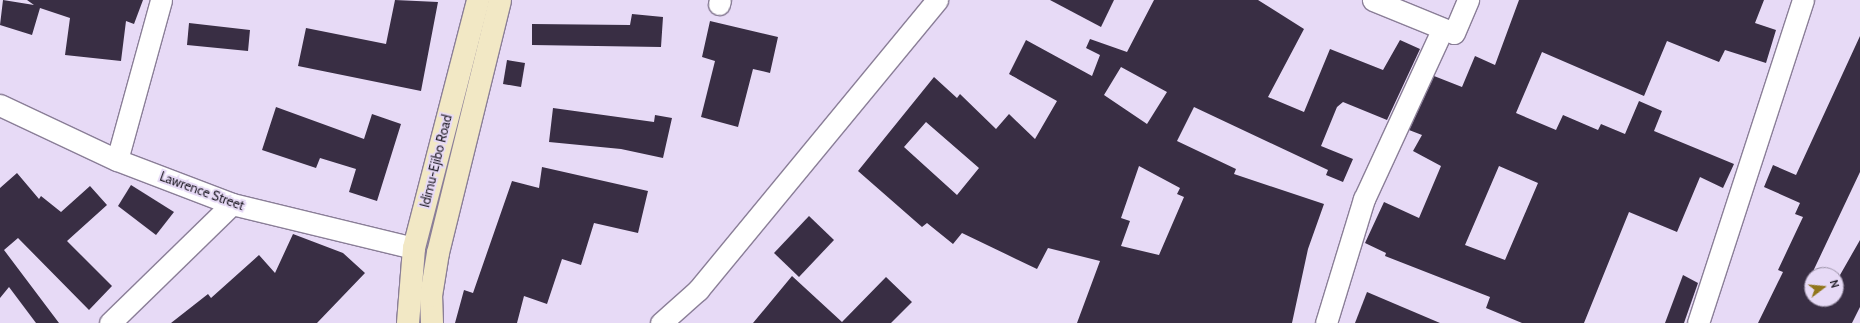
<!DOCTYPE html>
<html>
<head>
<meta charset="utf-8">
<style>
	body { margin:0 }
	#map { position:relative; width:1860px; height:323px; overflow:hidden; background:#e7daf6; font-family:Cabin,sans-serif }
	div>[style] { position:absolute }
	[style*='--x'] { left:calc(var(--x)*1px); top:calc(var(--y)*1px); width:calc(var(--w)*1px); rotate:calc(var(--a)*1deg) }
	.building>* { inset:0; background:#392e44 }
	.roads { filter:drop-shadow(1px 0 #8a7e97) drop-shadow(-1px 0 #8a7e97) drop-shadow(0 1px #8a7e97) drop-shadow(0 -1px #8a7e97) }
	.street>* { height:21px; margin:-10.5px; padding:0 10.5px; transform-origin:10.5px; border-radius:10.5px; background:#fff }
	.secondary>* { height:22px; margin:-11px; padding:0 11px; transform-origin:11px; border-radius:11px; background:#f2e8c5 }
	span { translate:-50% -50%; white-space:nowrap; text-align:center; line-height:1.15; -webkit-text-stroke:4px #e7daf6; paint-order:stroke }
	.street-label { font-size:13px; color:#221e28 }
	.north { position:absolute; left:1804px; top:267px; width:40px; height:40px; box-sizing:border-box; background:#e7daf6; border:1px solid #988fa4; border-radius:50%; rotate:74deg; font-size:11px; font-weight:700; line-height:16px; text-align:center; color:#221e28 }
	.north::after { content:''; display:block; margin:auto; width:14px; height:18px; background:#91761c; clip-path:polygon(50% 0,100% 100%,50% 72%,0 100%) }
</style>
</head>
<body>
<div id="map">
	<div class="building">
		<div style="clip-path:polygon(3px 0,34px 5px,27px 0,143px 0,134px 24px,126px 21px,121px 61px,65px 55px,70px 18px,40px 8px,32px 35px,0 25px)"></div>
		<div style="clip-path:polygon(395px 0,438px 2px,421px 91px,298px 66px,306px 28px,386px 44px)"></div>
		<div style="clip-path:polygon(1050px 0,1114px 0,1101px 27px)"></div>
		<div style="clip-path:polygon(evenodd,1154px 0,1258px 0,1304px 29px,1268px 97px,1304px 112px,1330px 49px,1383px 70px,1400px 40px,1420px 49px,1387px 120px,1343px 102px,1337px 107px,1321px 146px,1353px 159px,1343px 182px,1326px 175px,1328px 170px,1194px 107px,1177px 141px,1236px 169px,1234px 174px,1324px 204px,1308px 249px,1292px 323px,1077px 323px,1100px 261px,1048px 248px,1037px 269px,962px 233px,953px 244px,927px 223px,922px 227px,858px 171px,934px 77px,957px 98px,960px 94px,996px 129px,1009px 114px,1035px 139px,1057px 101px,1009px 74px,1026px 40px,1092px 76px,1100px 55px,1086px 48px,1090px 39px,1127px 52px,1154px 0,1121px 67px,1167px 92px,1147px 124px,1104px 95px,1121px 67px,1154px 0,926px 122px,979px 168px,957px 195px,904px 147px,926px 122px,1154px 0,1139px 166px,1180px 188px,1177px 194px,1184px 197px,1159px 255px,1121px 246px,1130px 221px,1121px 218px,1139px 166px)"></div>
		<div style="clip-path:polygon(evenodd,1519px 0,1764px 0,1755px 23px,1776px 30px,1766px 63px,1725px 50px,1719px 62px,1667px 41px,1644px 96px,1542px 52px,1516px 113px,1556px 130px,1563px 115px,1598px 130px,1601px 124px,1625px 134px,1639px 101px,1662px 111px,1654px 131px,1734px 164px,1723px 188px,1700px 177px,1677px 232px,1629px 212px,1584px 323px,1522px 323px,1486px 308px,1490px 297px,1385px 256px,1386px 253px,1365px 243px,1384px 202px,1419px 218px,1441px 166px,1413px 151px,1422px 135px,1409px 130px,1434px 76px,1462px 87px,1475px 56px,1495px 65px,1519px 0,1499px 166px,1538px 183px,1505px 260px,1465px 245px,1499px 166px)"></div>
		<div style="clip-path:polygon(632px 14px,663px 17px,661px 47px,532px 45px,532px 24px,630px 25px)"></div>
		<div style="clip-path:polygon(710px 21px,778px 37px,770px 73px,753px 69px,738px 127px,701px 117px,715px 61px,702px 57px)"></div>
		<div style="clip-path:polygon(189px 23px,250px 30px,248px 51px,187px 45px)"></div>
		<div style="clip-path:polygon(1860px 36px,1860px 172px,1808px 282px,1812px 284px,1812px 299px,1836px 299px,1836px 282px,1860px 240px,1860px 307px,1852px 323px,1758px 323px,1783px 272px,1778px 270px,1803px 217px,1795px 214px,1800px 203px,1764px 187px,1773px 165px,1796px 175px)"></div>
		<div style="clip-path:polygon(507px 60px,525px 63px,521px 87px,503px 84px)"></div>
		<div style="clip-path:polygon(276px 107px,364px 139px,372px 114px,401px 124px,377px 201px,349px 192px,356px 169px,320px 158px,316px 168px,262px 150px)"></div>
		<div style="clip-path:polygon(553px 108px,654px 122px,655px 115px,672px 118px,663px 158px,621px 149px,549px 142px)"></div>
		<div style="clip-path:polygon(542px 167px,648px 191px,638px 233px,594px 223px,581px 265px,562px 259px,547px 304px,524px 296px,517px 323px,455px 323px,464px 290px,473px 293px,512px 181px,539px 188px)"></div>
		<div style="clip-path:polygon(17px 173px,39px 199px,41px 196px,61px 212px,90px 186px,107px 205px,67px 241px,112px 286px,89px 310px,18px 238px,4px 250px,59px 323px,36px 323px,9px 287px,0 298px,0 188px)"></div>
		<div style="clip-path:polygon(131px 185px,174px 212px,156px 235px,118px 206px)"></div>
		<div style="clip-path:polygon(809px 216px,834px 240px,799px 277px,774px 253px)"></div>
		<div style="clip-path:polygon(293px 234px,343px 253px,365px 273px,317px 323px,171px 323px,208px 294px,211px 298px,259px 255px,275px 273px)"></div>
		<div style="clip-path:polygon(1683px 275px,1698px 283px,1684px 323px,1665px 323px)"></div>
		<div style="clip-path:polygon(792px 276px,842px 322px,886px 277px,912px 302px,891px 323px,753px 323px)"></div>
		<div style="clip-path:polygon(1367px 292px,1440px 323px,1355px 323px)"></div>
	</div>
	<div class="roads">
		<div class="street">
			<div style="--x:1373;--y:0;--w:87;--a:22.2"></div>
			<div style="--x:1454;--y:33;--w:36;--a:-67"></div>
			<div style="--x:719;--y:4;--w:4;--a:-76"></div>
			<div style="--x:0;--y:105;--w:129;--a:25.2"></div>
			<div style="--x:117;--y:160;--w:123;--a:20.9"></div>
			<div style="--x:232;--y:204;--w:187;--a:13.6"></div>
			<div style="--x:117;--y:160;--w:166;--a:-74.6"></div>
			<div style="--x:110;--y:323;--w:170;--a:-44.3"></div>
			<div style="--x:661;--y:323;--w:50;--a:-41.7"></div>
			<div style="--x:698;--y:290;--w:376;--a:-50.5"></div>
			<div style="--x:1326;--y:323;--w:130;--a:-73"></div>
			<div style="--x:1364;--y:199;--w:186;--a:-65.2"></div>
			<div style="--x:1698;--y:323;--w:340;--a:-72"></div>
		</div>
		<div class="secondary">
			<div style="--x:408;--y:323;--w:75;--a:-85.4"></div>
			<div style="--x:414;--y:248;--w:256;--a:-75.5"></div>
			<div style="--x:432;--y:323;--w:27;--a:-92"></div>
			<div style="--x:431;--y:296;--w:44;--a:-80.8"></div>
			<div style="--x:438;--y:253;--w:260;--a:-76.2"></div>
		</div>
	</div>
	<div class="street-label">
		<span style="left:436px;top:161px;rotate:-76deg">Idimu-Ejibo Road</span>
		<span style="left:202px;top:191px;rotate:20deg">Lawrence Street</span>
	</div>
	<div class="north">N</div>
</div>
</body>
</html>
